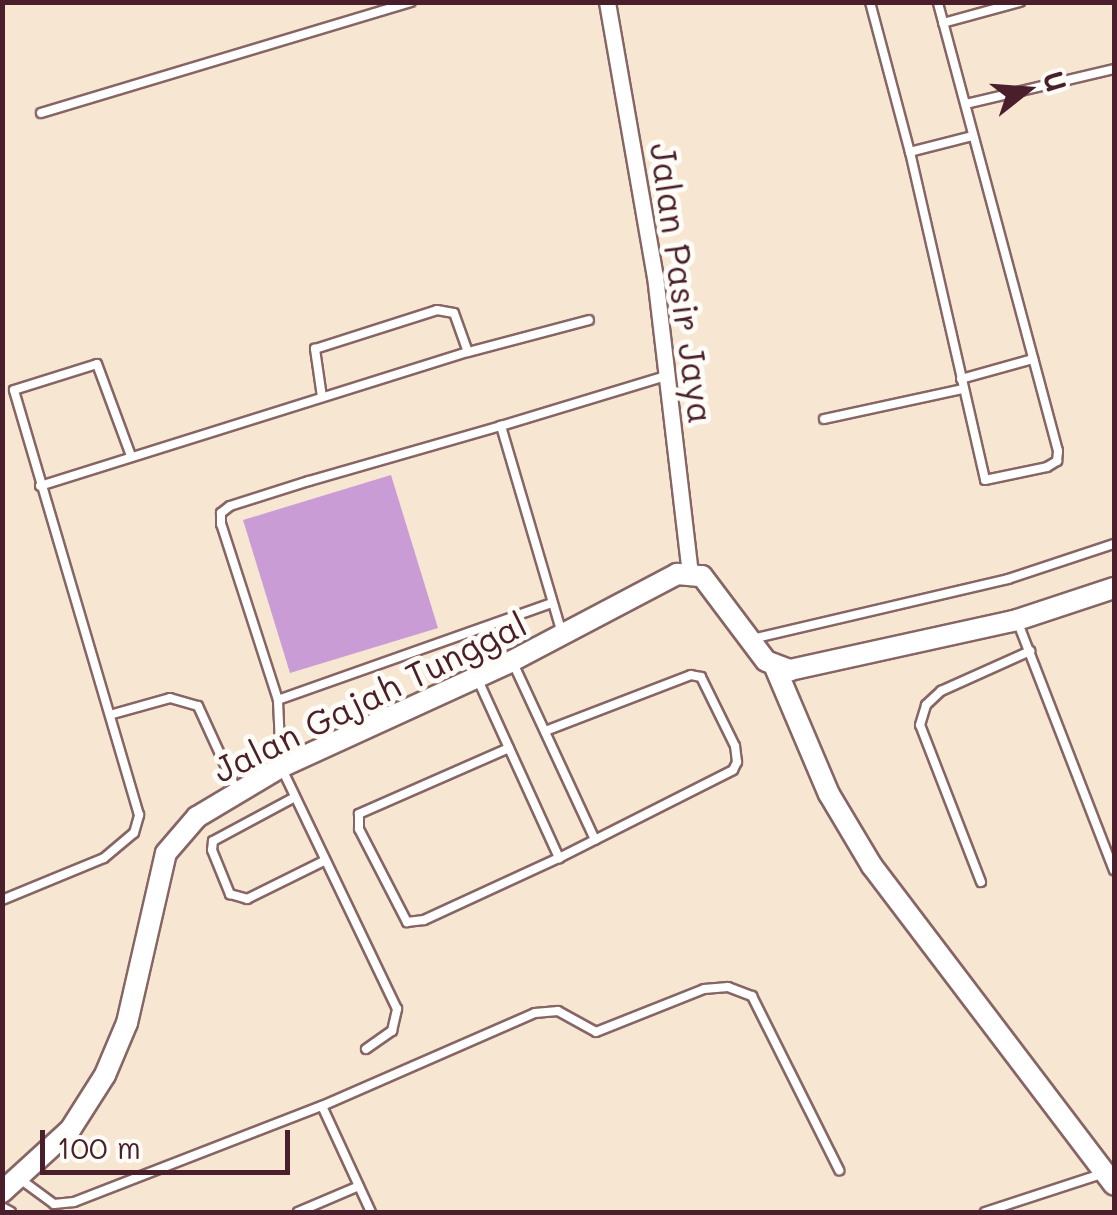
<!DOCTYPE html>
<html>
<head>
<meta charset="utf-8">
<style>
	body { margin:0 }
	#map { position:relative; width:1117px; height:1215px; overflow:hidden; background:#f7e7d2; font-family:Mali,sans-serif }
	div>[style] { position:absolute }
	[style*='--x'] { left:calc(var(--x)*1px); top:calc(var(--y)*1px); width:calc(var(--w)*1px); rotate:calc(var(--a)*1deg) }
	.building>* { inset:0; background:#c99cd5 }
	.roads { filter:drop-shadow(2px 0 #876565) drop-shadow(-2px 0 #876565) drop-shadow(0 2px #876565) drop-shadow(0 -2px #876565) }
	.service>* { height:8px; margin:-4px; padding:0 4px; transform-origin:4px; border-radius:4px; background:#fff }
	.minor>* { height:15px; margin:-7.5px; padding:0 7.5px; transform-origin:7.5px; border-radius:7.5px; background:#fff }
	.tertiary>* { height:20px; margin:-10px; padding:0 10px; transform-origin:10px; border-radius:10px; background:#fff }
	span { translate:-50% -50%; white-space:nowrap; text-align:center; line-height:1.15; -webkit-text-stroke:10px #fdfcf7; paint-order:stroke }
	.street-label { font-size:35px; color:#4a1f2b }
	.frame { position:absolute; inset:0; border:5px solid #4a1f2b; pointer-events:none }
	.north { position:absolute; left:977px; top:40px; width:100px; height:100px; -webkit-text-stroke:8px #fdfcf7; paint-order:stroke; rotate:73deg; font-size:28px; font-weight:700; line-height:40px; text-align:center; color:#4a1f2b }
	.north::after { content:''; display:block; margin:auto; width:35px; height:45px; background:#4a1f2b; clip-path:polygon(50% 0,100% 100%,50% 72%,0 100%) }
	.scale { position:absolute; left:40px; top:1130px; width:250px; height:45px; box-sizing:border-box; border:5px solid #4a1f2b; border-top:0; padding-left:12px; font-size:30px; line-height:35px; white-space:nowrap; color:#4a1f2b; -webkit-text-stroke:8px #fdfcf7; paint-order:stroke }
</style>
</head>
<body>
<div id="map">
	<div class="building">
		<div style="clip-path:polygon(391px 475px,438px 628px,290px 673px,243px 520px)"></div>
	</div>
	<div class="roads">
		<div class="service">
			<div style="--x:870;--y:2;--w:155;--a:75.1"></div>
			<div style="--x:910;--y:152;--w:336;--a:77.1"></div>
			<div style="--x:985;--y:480;--w:63;--a:-11.8"></div>
			<div style="--x:1047;--y:467;--w:12;--a:-31"></div>
			<div style="--x:1057;--y:461;--w:10;--a:-84"></div>
			<div style="--x:1058;--y:451;--w:465;--a:-105"></div>
			<div style="--x:943;--y:23;--w:80;--a:-15.3"></div>
			<div style="--x:966;--y:104;--w:152;--a:-13.3"></div>
			<div style="--x:41;--y:113;--w:386;--a:-16.7"></div>
			<div style="--x:910;--y:152;--w:65;--a:-14.3"></div>
			<div style="--x:961;--y:379;--w:75;--a:-15.5"></div>
			<div style="--x:322;--y:397;--w:49;--a:-98.3"></div>
			<div style="--x:315;--y:349;--w:128;--a:-17.7"></div>
			<div style="--x:437;--y:310;--w:17;--a:10"></div>
			<div style="--x:454;--y:313;--w:41;--a:70.3"></div>
			<div style="--x:824;--y:419;--w:142;--a:-12.2"></div>
			<div style="--x:40;--y:486;--w:448;--a:-17.4"></div>
			<div style="--x:468;--y:352;--w:125;--a:-14.8"></div>
			<div style="--x:1018;--y:623;--w:265;--a:68.8"></div>
			<div style="--x:561;--y:630;--w:213;--a:-106.4"></div>
			<div style="--x:501;--y:426;--w:172;--a:-16.9"></div>
			<div style="--x:752;--y:639;--w:263;--a:-13.2"></div>
			<div style="--x:1008;--y:579;--w:112;--a:-18.3"></div>
			<div style="--x:513;--y:663;--w:195;--a:65.1"></div>
			<div style="--x:478;--y:680;--w:196;--a:65.5"></div>
			<div style="--x:278;--y:700;--w:291;--a:-19.5"></div>
			<div style="--x:113;--y:714;--w:59;--a:-15.7"></div>
			<div style="--x:170;--y:698;--w:29;--a:16"></div>
			<div style="--x:198;--y:706;--w:91;--a:65.4"></div>
			<div style="--x:509;--y:748;--w:164;--a:156.3"></div>
			<div style="--x:359;--y:814;--w:15;--a:90"></div>
			<div style="--x:359;--y:829;--w:105;--a:62.7"></div>
			<div style="--x:407;--y:922;--w:17;--a:-7"></div>
			<div style="--x:424;--y:920;--w:149;--a:-24.7"></div>
			<div style="--x:559;--y:858;--w:195;--a:-26.8"></div>
			<div style="--x:733;--y:770;--w:9;--a:-63"></div>
			<div style="--x:737;--y:762;--w:16;--a:-97"></div>
			<div style="--x:735;--y:746;--w:77;--a:-116.2"></div>
			<div style="--x:701;--y:677;--w:10;--a:-169"></div>
			<div style="--x:691;--y:675;--w:156;--a:159"></div>
			<div style="--x:295;--y:797;--w:93;--a:151.8"></div>
			<div style="--x:213;--y:841;--w:9;--a:96"></div>
			<div style="--x:212;--y:850;--w:48;--a:67.8"></div>
			<div style="--x:230;--y:894;--w:18;--a:16"></div>
			<div style="--x:247;--y:899;--w:86;--a:-26.3"></div>
			<div style="--x:981;--y:882;--w:168;--a:-111.2"></div>
			<div style="--x:920;--y:725;--w:21;--a:-73"></div>
			<div style="--x:926;--y:705;--w:21;--a:-43"></div>
			<div style="--x:941;--y:691;--w:98;--a:-24.2"></div>
			<div style="--x:2;--y:900;--w:110;--a:-22.4"></div>
			<div style="--x:104;--y:858;--w:39;--a:-40"></div>
			<div style="--x:134;--y:833;--w:19;--a:-74"></div>
			<div style="--x:139;--y:815;--w:443;--a:-106.4"></div>
			<div style="--x:14;--y:390;--w:87;--a:-17.4"></div>
			<div style="--x:97;--y:364;--w:98;--a:69.7"></div>
			<div style="--x:366;--y:1049;--w:32;--a:-35"></div>
			<div style="--x:392;--y:1031;--w:23;--a:-77"></div>
			<div style="--x:397;--y:1009;--w:268;--a:-115.6"></div>
			<div style="--x:281;--y:767;--w:67;--a:-92.6"></div>
			<div style="--x:278;--y:700;--w:185;--a:-107.9"></div>
			<div style="--x:221;--y:524;--w:11;--a:-90"></div>
			<div style="--x:221;--y:513;--w:11;--a:-38"></div>
			<div style="--x:230;--y:506;--w:83;--a:-17.6"></div>
			<div style="--x:309;--y:481;--w:200;--a:-16"></div>
			<div style="--x:322;--y:1106;--w:117;--a:65.2"></div>
			<div style="--x:20;--y:1179;--w:42;--a:36.3"></div>
			<div style="--x:54;--y:1204;--w:20;--a:-6"></div>
			<div style="--x:74;--y:1202;--w:266;--a:-21.2"></div>
			<div style="--x:322;--y:1106;--w:232;--a:-23.6"></div>
			<div style="--x:535;--y:1013;--w:23;--a:-5"></div>
			<div style="--x:558;--y:1011;--w:43;--a:28.9"></div>
			<div style="--x:596;--y:1032;--w:116;--a:-21.7"></div>
			<div style="--x:704;--y:989;--w:24;--a:-5"></div>
			<div style="--x:728;--y:987;--w:26;--a:21"></div>
			<div style="--x:752;--y:996;--w:195;--a:63.4"></div>
			<div style="--x:2;--y:1207;--w:10;--a:29"></div>
			<div style="--x:298;--y:1212;--w:66;--a:-23.1"></div>
			<div style="--x:985;--y:1212;--w:122;--a:-18.1"></div>
		</div>
		<div class="minor">
			<div style="--x:607;--y:2;--w:278;--a:80.1"></div>
			<div style="--x:655;--y:276;--w:298;--a:83.3"></div>
		</div>
		<div class="tertiary">
			<div style="--x:775;--y:667;--w:138;--a:67"></div>
			<div style="--x:829;--y:794;--w:84;--a:59.2"></div>
			<div style="--x:872;--y:866;--w:400;--a:52.8"></div>
			<div style="--x:2;--y:1192;--w:92;--a:-42.4"></div>
			<div style="--x:70;--y:1130;--w:65;--a:-57.5"></div>
			<div style="--x:105;--y:1075;--w:56;--a:-67.1"></div>
			<div style="--x:127;--y:1023;--w:174;--a:-77.1"></div>
			<div style="--x:166;--y:853;--w:48;--a:-49.3"></div>
			<div style="--x:197;--y:817;--w:98;--a:-30.8"></div>
			<div style="--x:281;--y:767;--w:254;--a:-24.6"></div>
			<div style="--x:512;--y:661;--w:187;--a:-27.8"></div>
			<div style="--x:677;--y:574;--w:25;--a:5"></div>
			<div style="--x:702;--y:576;--w:106;--a:53"></div>
			<div style="--x:766;--y:661;--w:26;--a:21"></div>
			<div style="--x:790;--y:670;--w:232;--a:-12.4"></div>
			<div style="--x:1017;--y:620;--w:102;--a:-18.3"></div>
		</div>
	</div>
	<div class="street-label">
		<span style="left:683px;top:283px;rotate:82deg">Jalan Pasir Jaya</span>
		<span style="left:369px;top:696px;rotate:-26deg">Jalan Gajah Tunggal</span>
	</div>
	<div class="frame"></div>
	<div class="north">U</div>
	<div class="scale">100 m</div>
</div>
</body>
</html>
